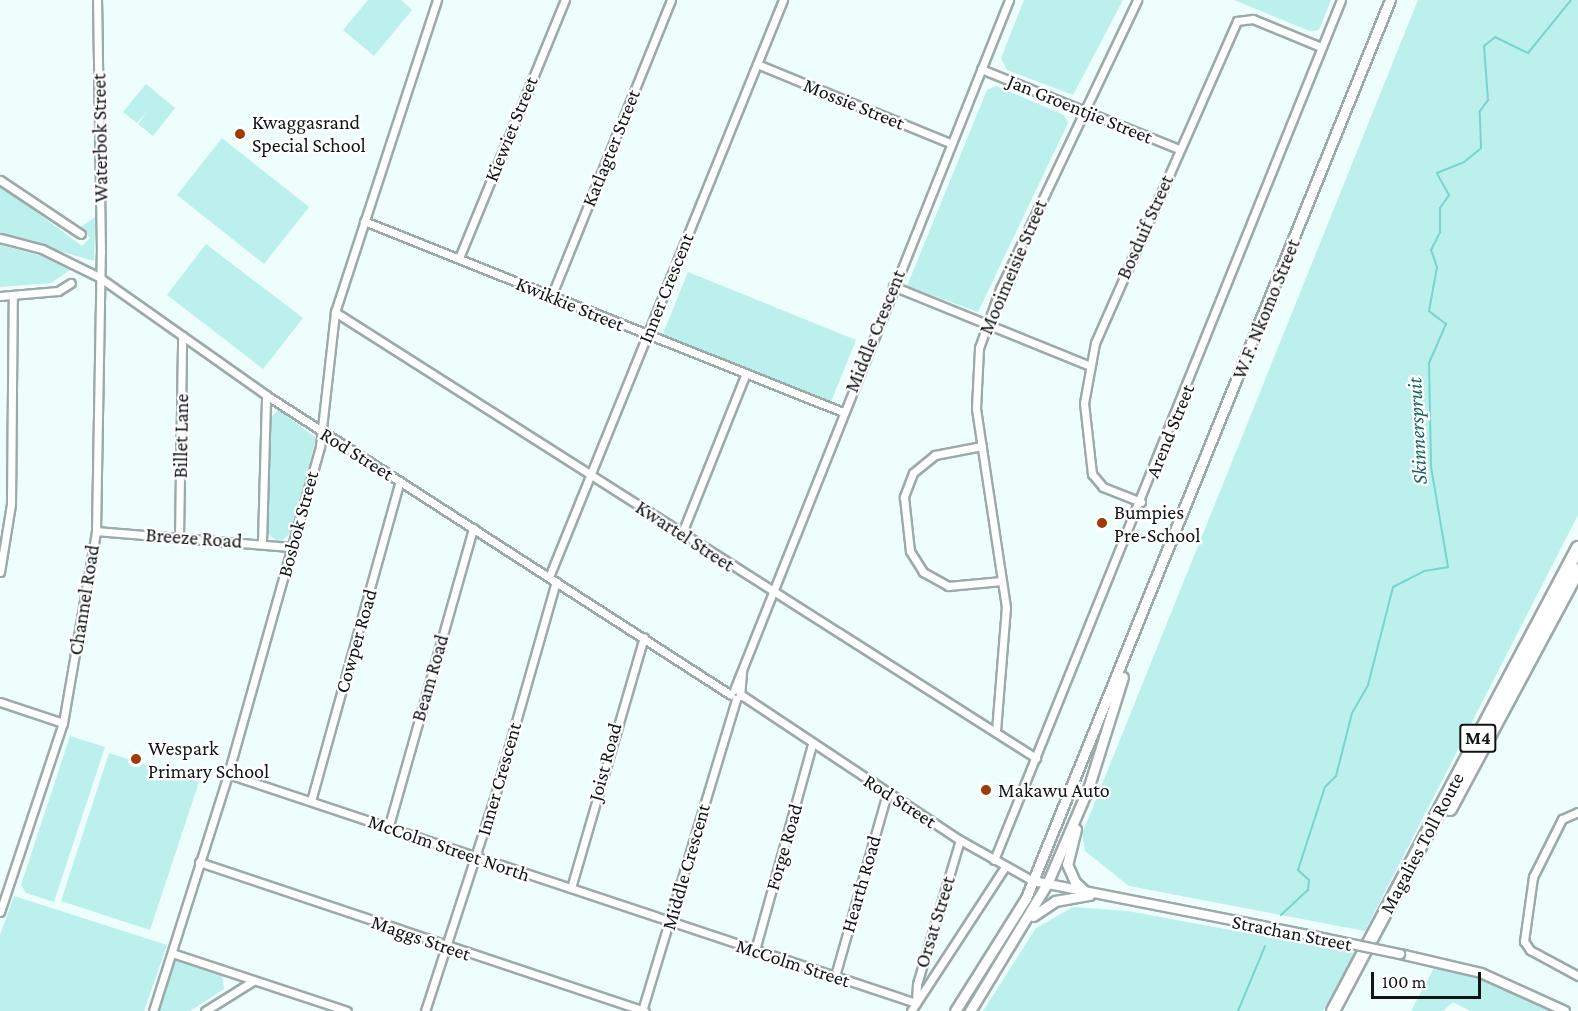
<!DOCTYPE html>
<html>
<head>
<meta charset="utf-8">
<style>
	body { margin:0 }
	#map { position:relative; width:1578px; height:1011px; overflow:hidden; background:#eefefc; font-family:"Crimson Pro",serif }
	div>[style] { position:absolute }
	[style*='--x'] { left:calc(var(--x)*1px); top:calc(var(--y)*1px); width:calc(var(--w)*1px); rotate:calc(var(--a)*1deg) }
	.green>* { inset:0; background:#bcf0ed }
	.stream>* { height:2px; margin:-1px; padding:0 1px; transform-origin:1px; border-radius:1px; background:#77d4d0 }
	.roads { filter:drop-shadow(2px 0 #9caaa9) drop-shadow(-2px 0 #9caaa9) drop-shadow(0 2px #9caaa9) drop-shadow(0 -2px #9caaa9) }
	.minor>* { height:7px; margin:-3.5px; padding:0 3.5px; transform-origin:3.5px; border-radius:3.5px; background:#fff }
	.tertiary>* { height:8px; margin:-4px; padding:0 4px; transform-origin:4px; border-radius:4px; background:#fff }
	.secondary>* { height:9px; margin:-4.5px; padding:0 4.5px; transform-origin:4.5px; border-radius:4.5px; background:#fff }
	.motorway>* { height:12px; margin:-6px; padding:0 6px; transform-origin:6px; border-radius:6px; background:#fff }
	.bridges { filter:drop-shadow(2px 0 #9caaa9) drop-shadow(-2px 0 #9caaa9) drop-shadow(0 2px #9caaa9) drop-shadow(0 -2px #9caaa9) }
	.tertiary-bridge>* { height:8px; margin:-4px; padding:0 4px; transform-origin:4px; border-radius:4px; background:#fff }
	.dots>* { width:16px; height:16px; translate:-50% -50%; box-sizing:border-box; border:3px solid #fff; border-radius:50% }
	span { translate:-50% -50%; white-space:nowrap; text-align:center; line-height:1.15; -webkit-text-stroke:4.5px #fff; paint-order:stroke }
	.shield-label span { padding:2px 4px; background:#fff; border:2px solid; border-radius:4px; -webkit-text-stroke-width:0 }
	.shield-label { font-size:18px; color:#0f1414; font-weight:700 }
	.street-label { font-size:20px; color:#0f1414 }
	.poi-label { font-size:20px; color:#0f1414 }
	.left { translate:0 -50%; text-align:left }
	.water-label { font-size:21px; color:#176462; font-style:italic }
	.scale { position:absolute; left:1371px; top:972px; width:110px; height:27px; box-sizing:border-box; border:3px solid #0f1414; border-top:0; padding-left:8px; font-size:18px; line-height:21px; white-space:nowrap; color:#0f1414; -webkit-text-stroke:4px #fff; paint-order:stroke }
</style>
</head>
<body>
<div id="map">
	<div class="green">
		<div style="clip-path:polygon(368px 0,401px 0,412px 10px,374px 56px,343px 30px)"></div>
		<div style="clip-path:polygon(1024px 0,1123px 0,1073px 95px,1007px 70px,1001px 58px)"></div>
		<div style="clip-path:polygon(1234px 0,1331px 0,1319px 30px,1310px 31px)"></div>
		<div style="clip-path:polygon(1418px 0,1578px 0,1578px 515px,1365px 931px,1129px 886px,1085px 851px,1082px 834px)"></div>
		<div style="clip-path:polygon(146px 84px,175px 108px,153px 136px,138px 124px,149px 109px,137px 123px,123px 112px)"></div>
		<div style="clip-path:polygon(996px 86px,1064px 115px,1068px 123px,978px 312px,907px 286px,987px 90px)"></div>
		<div style="clip-path:polygon(222px 138px,309px 207px,264px 264px,177px 195px)"></div>
		<div style="clip-path:polygon(0 185px,82px 246px,90px 238px,81px 227px,95px 217px,94px 261px,0 234px)"></div>
		<div style="clip-path:polygon(206px 244px,303px 318px,263px 369px,167px 295px)"></div>
		<div style="clip-path:polygon(0 245px,42px 256px,70px 270px,51px 283px,0 287px)"></div>
		<div style="clip-path:polygon(688px 272px,856px 340px,830px 404px,662px 336px)"></div>
		<div style="clip-path:polygon(279px 410px,316px 438px,292px 531px,280px 543px,264px 531px,267px 420px)"></div>
		<div style="clip-path:polygon(70px 736px,105px 747px,54px 902px,26px 893px,21px 885px)"></div>
		<div style="clip-path:polygon(109px 753px,199px 782px,150px 930px,61px 901px)"></div>
		<div style="clip-path:polygon(14px 896px,167px 945px,144px 1011px,0 1011px,0 935px)"></div>
		<div style="clip-path:polygon(1073px 907px,1128px 911px,1355px 953px,1323px 1011px,983px 1011px,1036px 928px)"></div>
		<div style="clip-path:polygon(180px 960px,222px 974px,224px 989px,190px 1011px,156px 1011px,174px 961px)"></div>
		<div style="clip-path:polygon(1435px 966px,1494px 984px,1552px 1011px,1470px 1011px,1453px 1002px,1443px 1011px,1411px 1011px)"></div>
	</div>
	<div class="stream">
		<div style="--x:1281;--y:915;--w:37;--a:-43"></div>
		<div style="--x:1308;--y:890;--w:10;--a:-84"></div>
		<div style="--x:1309;--y:880;--w:15;--a:-138"></div>
		<div style="--x:1298;--y:870;--w:87;--a:-72"></div>
		<div style="--x:1325;--y:787;--w:16;--a:-45"></div>
		<div style="--x:1336;--y:776;--w:65;--a:-75.7"></div>
		<div style="--x:1352;--y:713;--w:32;--a:-60"></div>
		<div style="--x:1368;--y:685;--w:101;--a:-75.7"></div>
		<div style="--x:1393;--y:587;--w:35;--a:-27"></div>
		<div style="--x:1424;--y:571;--w:24;--a:-9"></div>
		<div style="--x:1448;--y:567;--w:102;--a:-99.6"></div>
		<div style="--x:1431;--y:466;--w:103;--a:-91.1"></div>
		<div style="--x:1429;--y:363;--w:43;--a:-66.4"></div>
		<div style="--x:1446;--y:324;--w:21;--a:-143"></div>
		<div style="--x:1429;--y:311;--w:45;--a:-79.7"></div>
		<div style="--x:1437;--y:267;--w:18;--a:-109"></div>
		<div style="--x:1431;--y:250;--w:20;--a:-63"></div>
		<div style="--x:1440;--y:232;--w:24;--a:-90"></div>
		<div style="--x:1440;--y:208;--w:16;--a:-55"></div>
		<div style="--x:1449;--y:195;--w:25;--a:-119"></div>
		<div style="--x:1437;--y:173;--w:29;--a:-22"></div>
		<div style="--x:1464;--y:162;--w:22;--a:-39"></div>
		<div style="--x:1481;--y:148;--w:37;--a:-92"></div>
		<div style="--x:1480;--y:111;--w:14;--a:-54"></div>
		<div style="--x:1488;--y:100;--w:54;--a:-94.2"></div>
		<div style="--x:1484;--y:46;--w:14;--a:-39"></div>
		<div style="--x:1495;--y:37;--w:37;--a:26"></div>
		<div style="--x:1528;--y:53;--w:68;--a:-50.9"></div>
		<div style="--x:1238;--y:1011;--w:70;--a:-67.4"></div>
	</div>
	<div class="roads">
		<div class="minor">
			<div style="--x:757;--y:64;--w:209;--a:22.3"></div>
			<div style="--x:981;--y:69;--w:214;--a:22"></div>
			<div style="--x:0;--y:180;--w:97;--a:33.7"></div>
			<div style="--x:364;--y:221;--w:516;--a:21.74"></div>
			<div style="--x:0;--y:238;--w:43;--a:14.7"></div>
			<div style="--x:42;--y:249;--w:64;--a:26.2"></div>
			<div style="--x:99;--y:277;--w:204;--a:35.2"></div>
			<div style="--x:266;--y:395;--w:553;--a:32.83"></div>
			<div style="--x:459;--y:258;--w:279;--a:-67.7"></div>
			<div style="--x:893;--y:286;--w:210;--a:22.1"></div>
			<div style="--x:0;--y:296;--w:58;--a:-4.9"></div>
			<div style="--x:58;--y:291;--w:15;--a:-32"></div>
			<div style="--x:551;--y:297;--w:320;--a:-68"></div>
			<div style="--x:335;--y:312;--w:831;--a:32.47"></div>
			<div style="--x:982;--y:446;--w:48;--a:169.2"></div>
			<div style="--x:935;--y:455;--w:28;--a:141"></div>
			<div style="--x:913;--y:473;--w:26;--a:111"></div>
			<div style="--x:904;--y:497;--w:54;--a:83.7"></div>
			<div style="--x:910;--y:551;--w:25;--a:58"></div>
			<div style="--x:923;--y:572;--w:29;--a:29"></div>
			<div style="--x:948;--y:586;--w:54;--a:-5.3"></div>
			<div style="--x:1141;--y:502;--w:41;--a:-158.5"></div>
			<div style="--x:1103;--y:487;--w:17;--a:-130"></div>
			<div style="--x:1092;--y:474;--w:71;--a:-96.4"></div>
			<div style="--x:1084;--y:403;--w:61;--a:-79.6"></div>
			<div style="--x:1095;--y:343;--w:352;--a:-66.2"></div>
			<div style="--x:1237;--y:21;--w:16;--a:-7"></div>
			<div style="--x:1253;--y:19;--w:74;--a:22.4"></div>
			<div style="--x:96;--y:531;--w:197;--a:4.7"></div>
			<div style="--x:682;--y:533;--w:172;--a:-68.2"></div>
			<div style="--x:179;--y:537;--w:201;--a:-89.1"></div>
			<div style="--x:262;--y:542;--w:147;--a:-88.4"></div>
			<div style="--x:0;--y:572;--w:69;--a:-80.8"></div>
			<div style="--x:11;--y:504;--w:209;--a:-89.5"></div>
			<div style="--x:549;--y:577;--w:623;--a:-67.93"></div>
			<div style="--x:734;--y:690;--w:743;--a:-68.27"></div>
			<div style="--x:740;--y:694;--w:264;--a:33.6"></div>
			<div style="--x:960;--y:840;--w:84;--a:29.3"></div>
			<div style="--x:740;--y:696;--w:25;--a:-85"></div>
			<div style="--x:0;--y:702;--w:66;--a:18.4"></div>
			<div style="--x:996;--y:731;--w:124;--a:-85.4"></div>
			<div style="--x:1006;--y:607;--w:201;--a:-98.6"></div>
			<div style="--x:976;--y:408;--w:60;--a:-87.1"></div>
			<div style="--x:979;--y:348;--w:63;--a:-70.4"></div>
			<div style="--x:1000;--y:289;--w:320;--a:-64.6"></div>
			<div style="--x:228;--y:774;--w:725;--a:18.41"></div>
			<div style="--x:916;--y:1003;--w:19;--a:-87"></div>
			<div style="--x:917;--y:984;--w:150;--a:-73.4"></div>
			<div style="--x:311;--y:801;--w:332;--a:-74.5"></div>
			<div style="--x:1578;--y:812;--w:17;--a:156"></div>
			<div style="--x:1562;--y:819;--w:65;--a:116.6"></div>
			<div style="--x:1533;--y:877;--w:65;--a:98"></div>
			<div style="--x:1524;--y:941;--w:11;--a:56"></div>
			<div style="--x:1530;--y:950;--w:55;--a:28.4"></div>
			<div style="--x:388;--y:829;--w:313;--a:-74.2"></div>
			<div style="--x:994;--y:860;--w:927;--a:-68.03"></div>
			<div style="--x:199;--y:862;--w:470;--a:18.5"></div>
			<div style="--x:571;--y:888;--w:261;--a:-73.8"></div>
			<div style="--x:0;--y:912;--w:199;--a:-71.6"></div>
			<div style="--x:63;--y:723;--w:195;--a:-80.2"></div>
			<div style="--x:96;--y:531;--w:279;--a:-89"></div>
			<div style="--x:101;--y:252;--w:252;--a:-90.9"></div>
			<div style="--x:755;--y:950;--w:213;--a:-74.5"></div>
			<div style="--x:172;--y:953;--w:184;--a:18.3"></div>
			<div style="--x:835;--y:976;--w:190;--a:-74.1"></div>
			<div style="--x:153;--y:1011;--w:249;--a:-72.4"></div>
			<div style="--x:228;--y:774;--w:341;--a:-74.3"></div>
			<div style="--x:320;--y:446;--w:135;--a:-83.6"></div>
			<div style="--x:335;--y:312;--w:328;--a:-71.9"></div>
			<div style="--x:205;--y:1011;--w:57;--a:-32"></div>
			<div style="--x:425;--y:1011;--w:223;--a:-72"></div>
			<div style="--x:494;--y:799;--w:226;--a:-74.1"></div>
			<div style="--x:642;--y:1011;--w:326;--a:-73.2"></div>
			<div style="--x:911;--y:1011;--w:172;--a:-56.9"></div>
		</div>
		<div class="tertiary">
			<div style="--x:1033;--y:881;--w:285;--a:11.1"></div>
			<div style="--x:1400;--y:954;--w:83;--a:13.2"></div>
			<div style="--x:1481;--y:973;--w:92;--a:24.3"></div>
		</div>
		<div class="secondary">
			<div style="--x:1076;--y:829;--w:36;--a:104"></div>
			<div style="--x:1067;--y:864;--w:20;--a:66"></div>
			<div style="--x:1075;--y:882;--w:19;--a:43"></div>
			<div style="--x:1033;--y:916;--w:27;--a:-34"></div>
			<div style="--x:1055;--y:901;--w:35;--a:-10"></div>
			<div style="--x:955;--y:1011;--w:133;--a:-57.9"></div>
			<div style="--x:1026;--y:898;--w:969;--a:-67.94"></div>
			<div style="--x:970;--y:1011;--w:149;--a:-58.8"></div>
			<div style="--x:1047;--y:884;--w:107;--a:-66.8"></div>
			<div style="--x:1089;--y:786;--w:114;--a:-72.7"></div>
		</div>
		<div class="motorway">
			<div style="--x:1450;--y:809;--w:271;--a:-61.8"></div>
			<div style="--x:1333;--y:1011;--w:524;--a:-62.11"></div>
		</div>
	</div>
	<div class="bridges">
		<div class="tertiary-bridge">
			<div style="--x:1313;--y:936;--w:89;--a:11.7"></div>
		</div>
	</div>
	<div class="dots">
		<div style="left:240px;top:134px;background:#9f3b08"></div>
		<div style="left:1102px;top:523px;background:#9f3b08"></div>
		<div style="left:136px;top:759px;background:#9f3b08"></div>
		<div style="left:986px;top:790px;background:#9f3b08"></div>
	</div>
	<div class="shield-label">
		<span style="left:1478px;top:738px">M4</span>
	</div>
	<div class="street-label">
		<span style="left:854px;top:104px;rotate:22deg">Mossie Street</span>
		<span style="left:1080px;top:109px;rotate:22deg">Jan Groentjie Street</span>
		<span style="left:511px;top:129px;rotate:-68deg">Kiewiet Street</span>
		<span style="left:100px;top:138px;rotate:-91deg">Waterbok Street</span>
		<span style="left:611px;top:148px;rotate:-68deg">Katlagter Street</span>
		<span style="left:1145px;top:227px;rotate:-66deg">Bosduif Street</span>
		<span style="left:1013px;top:267px;rotate:-67deg">Mooimeisie Street</span>
		<span style="left:666px;top:288px;rotate:-68deg">Inner Crescent</span>
		<span style="left:570px;top:304px;rotate:22deg">Kwikkie Street</span>
		<span style="left:1266px;top:309px;rotate:-68deg">W.F. Nkomo Street</span>
		<span style="left:875px;top:331px;rotate:-68deg">Middle Crescent</span>
		<span style="left:1170px;top:431px;rotate:-68deg">Arend Street</span>
		<span style="left:181px;top:436px;rotate:-89deg">Billet Lane</span>
		<span style="left:357px;top:454px;rotate:32deg">Rod Street</span>
		<span style="left:298px;top:524px;rotate:-75deg">Bosbok Street</span>
		<span style="left:685px;top:536px;rotate:33deg">Kwartel Street</span>
		<span style="left:194px;top:538px;rotate:4deg">Breeze Road</span>
		<span style="left:84px;top:600px;rotate:-81deg">Channel Road</span>
		<span style="left:356px;top:641px;rotate:-74deg">Cowper Road</span>
		<span style="left:430px;top:678px;rotate:-74deg">Beam Road</span>
		<span style="left:605px;top:762px;rotate:-75deg">Joist Road</span>
		<span style="left:499px;top:779px;rotate:-74deg">Inner Crescent</span>
		<span style="left:900px;top:801px;rotate:33deg">Rod Street</span>
		<span style="left:1422px;top:843px;rotate:-62deg">Magalies Toll Route</span>
		<span style="left:784px;top:847px;rotate:-74deg">Forge Road</span>
		<span style="left:449px;top:848px;rotate:19deg">McColm Street North</span>
		<span style="left:686px;top:867px;rotate:-74deg">Middle Crescent</span>
		<span style="left:861px;top:884px;rotate:-74deg">Hearth Road</span>
		<span style="left:935px;top:922px;rotate:-73deg">Orsat Street</span>
		<span style="left:1292px;top:933px;rotate:11deg">Strachan Street</span>
		<span style="left:421px;top:938px;rotate:19deg">Maggs Street</span>
		<span style="left:793px;top:963px;rotate:18deg">McColm Street</span>
	</div>
	<div class="poi-label">
		<span class="left" style="left:252px;top:134px">Kwaggasrand<br>Special School</span>
		<span class="left" style="left:1114px;top:524px">Bumpies<br>Pre-School</span>
		<span class="left" style="left:148px;top:760px">Wespark<br>Primary School</span>
		<span class="left" style="left:998px;top:790px">Makawu Auto</span>
	</div>
	<div class="water-label">
		<span style="left:1417px;top:431px;rotate:-93deg">Skinnerspruit</span>
	</div>
	<div class="scale">100 m</div>
</div>
</body>
</html>
